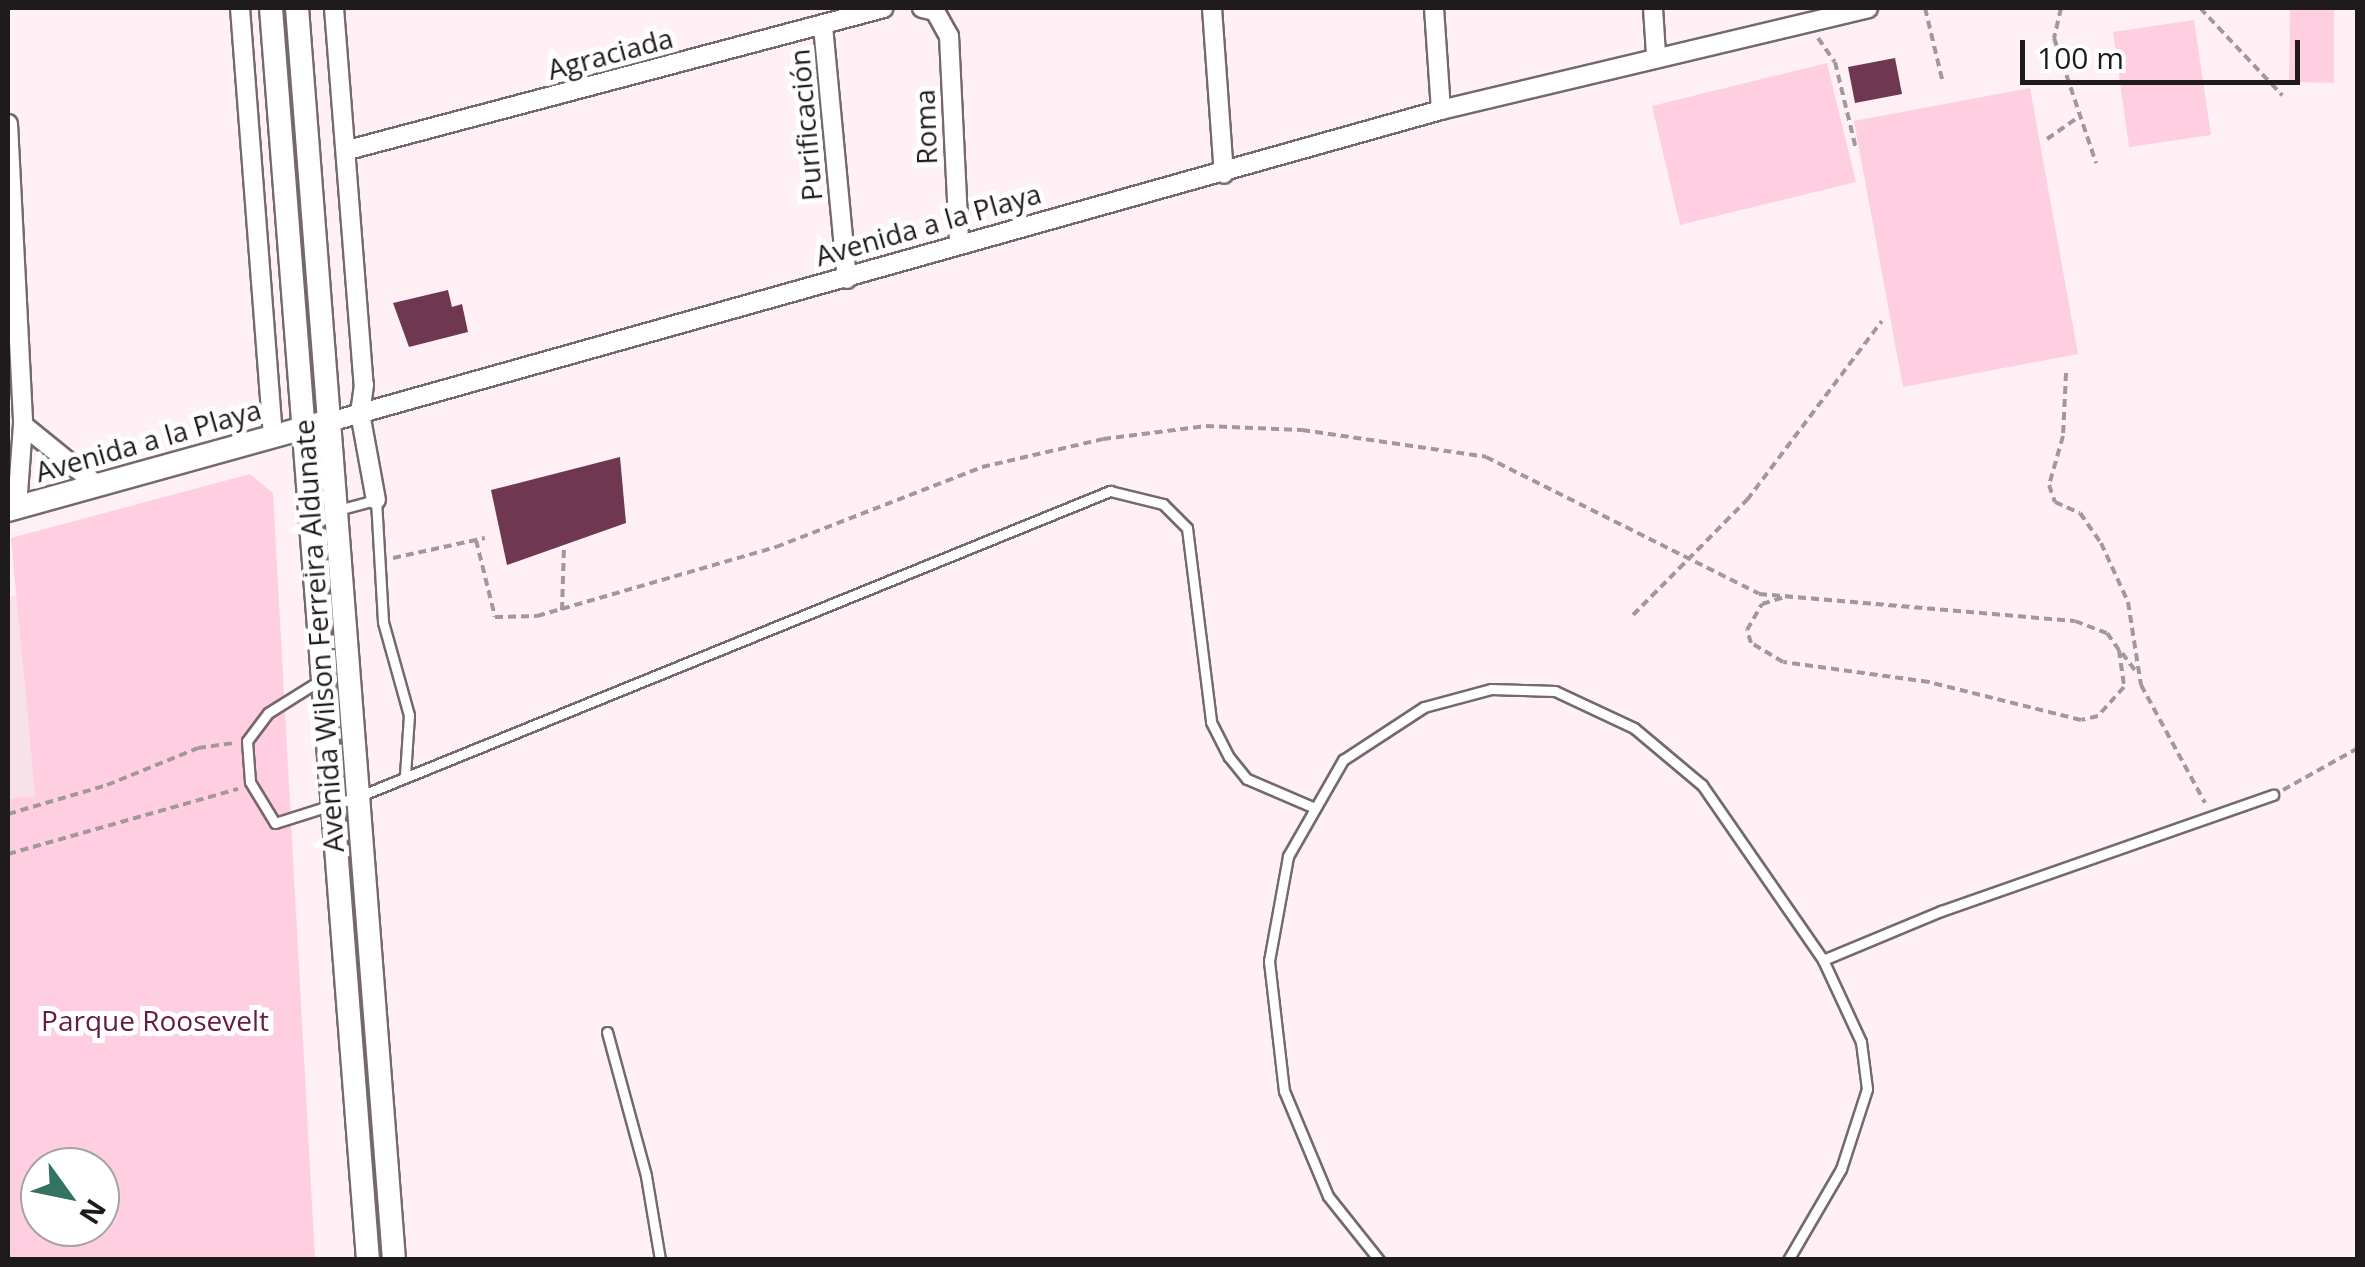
<!DOCTYPE html>
<html>
<head>
<meta charset="utf-8">
<style>
	body { margin:0 }
	#map { position:relative; width:2365px; height:1267px; overflow:hidden; background:#fef0f5; font-family:"Open Sans",sans-serif }
	div>[style] { position:absolute }
	[style*='--x'] { left:calc(var(--x)*1px); top:calc(var(--y)*1px); width:calc(var(--w)*1px); rotate:calc(var(--a)*1deg) }
	.built>* { inset:0; background:#f8e2ea }
	.green>* { inset:0; background:#ffcfe1 }
	.building>* { inset:0; background:#6f3850 }
	.path>* { height:4px; margin-top:-2px; transform-origin:0; background:repeating-linear-gradient(90deg,#a2989b 0 8px,transparent 0 13px) }
	.roads { filter:drop-shadow(2px 0 #74696d) drop-shadow(-2px 0 #74696d) drop-shadow(0 2px #74696d) drop-shadow(0 -2px #74696d) }
	.lane>* { height:9px; margin:-4.5px; padding:0 4.5px; transform-origin:4.5px; border-radius:4.5px; background:#fff }
	.street>* { height:18px; margin:-9px; padding:0 9px; transform-origin:9px; border-radius:9px; background:#fff }
	.secondary>* { height:22px; margin:-11px; padding:0 11px; transform-origin:11px; border-radius:11px; background:#fff }
	span { translate:-50% -50%; white-space:nowrap; text-align:center; line-height:1.15; -webkit-text-stroke:10px #fff; paint-order:stroke }
	.street-label { font-size:28px; color:#1f1a1c }
	.park-label { font-size:28px; color:#661c41 }
	.frame { position:absolute; inset:0; border:10px solid #1f1a1c; pointer-events:none }
	.north { position:absolute; left:20px; top:1147px; width:100px; height:100px; box-sizing:border-box; background:#fff; border:2px solid #a5a3a4; border-radius:50%; rotate:123deg; font-size:28px; font-weight:700; line-height:40px; text-align:center; color:#1f1a1c }
	.north::after { content:''; display:block; margin:auto; width:35px; height:45px; background:#327362; clip-path:polygon(50% 0,100% 100%,50% 72%,0 100%) }
	.scale { position:absolute; left:2020px; top:40px; width:280px; height:45px; box-sizing:border-box; border:5px solid #1f1a1c; border-top:0; padding-left:12px; font-size:30px; line-height:35px; white-space:nowrap; color:#1f1a1c; -webkit-text-stroke:8px #fff; paint-order:stroke }
</style>
</head>
<body>
<div id="map">
	<div class="built">
		<div style="clip-path:polygon(17px 596px,35px 797px,8px 799px,8px 597px)"></div>
	</div>
	<div class="green">
		<div style="clip-path:polygon(2290px 10px,2334px 10px,2334px 83px,2289px 82px)"></div>
		<div style="clip-path:polygon(2194px 20px,2211px 135px,2129px 147px,2113px 32px)"></div>
		<div style="clip-path:polygon(1827px 63px,1856px 182px,1680px 225px,1652px 106px)"></div>
		<div style="clip-path:polygon(2030px 88px,2078px 354px,1903px 387px,1854px 121px)"></div>
		<div style="clip-path:polygon(evenodd,250px 474px,273px 493px,315px 1259px,8px 1260px,8px 799px,35px 796px,11px 538px,250px 474px,40px 1167px,100px 1167px,100px 1227px,40px 1227px,40px 1167px)"></div>
		<div style="clip-path:polygon(349px 817px,383px 1259px,379px 1259px)"></div>
	</div>
	<div class="building">
		<div style="clip-path:polygon(1895px 58px,1902px 94px,1855px 103px,1848px 67px)"></div>
		<div style="clip-path:polygon(448px 290px,452px 307px,462px 304px,468px 332px,409px 347px,393px 303px)"></div>
		<div style="clip-path:polygon(620px 457px,626px 523px,507px 565px,491px 490px)"></div>
	</div>
	<div class="path">
		<div style="--x:1925;--y:8;--w:73;--a:76.5"></div>
		<div style="--x:2061;--y:8;--w:31;--a:103"></div>
		<div style="--x:2054;--y:38;--w:132;--a:71.4"></div>
		<div style="--x:2200;--y:8;--w:120;--a:46.7"></div>
		<div style="--x:2274;--y:8;--w:4;--a:0"></div>
		<div style="--x:1818;--y:38;--w:29;--a:55"></div>
		<div style="--x:1835;--y:62;--w:89;--a:76.4"></div>
		<div style="--x:2047;--y:139;--w:40;--a:-34.9"></div>
		<div style="--x:2066;--y:373;--w:63;--a:92.7"></div>
		<div style="--x:2063;--y:436;--w:51;--a:105.9"></div>
		<div style="--x:2049;--y:485;--w:18;--a:71"></div>
		<div style="--x:2055;--y:502;--w:27;--a:24"></div>
		<div style="--x:2080;--y:513;--w:37;--a:55"></div>
		<div style="--x:2101;--y:543;--w:65;--a:65.4"></div>
		<div style="--x:2128;--y:602;--w:84;--a:81.1"></div>
		<div style="--x:2141;--y:685;--w:134;--a:61.5"></div>
		<div style="--x:476;--y:540;--w:79;--a:76.1"></div>
		<div style="--x:495;--y:617;--w:42;--a:-1.4"></div>
		<div style="--x:537;--y:616;--w:249;--a:-16.1"></div>
		<div style="--x:776;--y:547;--w:221;--a:-21.2"></div>
		<div style="--x:982;--y:467;--w:124;--a:-13"></div>
		<div style="--x:1103;--y:439;--w:104;--a:-7.2"></div>
		<div style="--x:1206;--y:426;--w:96;--a:2.4"></div>
		<div style="--x:1302;--y:430;--w:186;--a:8.3"></div>
		<div style="--x:1486;--y:457;--w:305;--a:26.6"></div>
		<div style="--x:1759;--y:594;--w:317;--a:4.9"></div>
		<div style="--x:2075;--y:621;--w:34;--a:21"></div>
		<div style="--x:2107;--y:633;--w:21;--a:55"></div>
		<div style="--x:2119;--y:650;--w:37;--a:82"></div>
		<div style="--x:2124;--y:687;--w:39;--a:132"></div>
		<div style="--x:2098;--y:716;--w:17;--a:167"></div>
		<div style="--x:2081;--y:720;--w:157;--a:-166"></div>
		<div style="--x:1929;--y:682;--w:147;--a:-172.2"></div>
		<div style="--x:1783;--y:662;--w:37;--a:-149"></div>
		<div style="--x:1751;--y:643;--w:14;--a:-107"></div>
		<div style="--x:1747;--y:630;--w:30;--a:-60"></div>
		<div style="--x:1762;--y:604;--w:27;--a:-17"></div>
		<div style="--x:393;--y:558;--w:94;--a:-12.3"></div>
		<div style="--x:562;--y:610;--w:65;--a:-88.2"></div>
		<div style="--x:1633;--y:615;--w:162;--a:-45.3"></div>
		<div style="--x:1747;--y:500;--w:224;--a:-53"></div>
		<div style="--x:2122;--y:653;--w:26;--a:53"></div>
		<div style="--x:2283;--y:790;--w:86;--a:-29.2"></div>
		<div style="--x:8;--y:814;--w:103;--a:-16.3"></div>
		<div style="--x:107;--y:785;--w:98;--a:-22.1"></div>
		<div style="--x:198;--y:748;--w:35;--a:-8"></div>
		<div style="--x:8;--y:854;--w:239;--a:-15.8"></div>
	</div>
	<div class="roads">
		<div class="lane">
			<div style="--x:338;--y:510;--w:39;--a:-15"></div>
			<div style="--x:376;--y:500;--w:122;--a:86.7"></div>
			<div style="--x:383;--y:622;--w:97;--a:74.4"></div>
			<div style="--x:409;--y:715;--w:61;--a:93.8"></div>
			<div style="--x:319;--y:681;--w:60;--a:147.9"></div>
			<div style="--x:268;--y:713;--w:35;--a:127"></div>
			<div style="--x:247;--y:741;--w:41;--a:85.8"></div>
			<div style="--x:250;--y:782;--w:48;--a:58.6"></div>
			<div style="--x:275;--y:823;--w:89;--a:-17.6"></div>
			<div style="--x:360;--y:796;--w:810;--a:-22.13"></div>
			<div style="--x:1110;--y:491;--w:55;--a:13.8"></div>
			<div style="--x:1163;--y:504;--w:34;--a:45"></div>
			<div style="--x:1187;--y:528;--w:195;--a:82.9"></div>
			<div style="--x:1211;--y:722;--w:39;--a:63"></div>
			<div style="--x:1229;--y:757;--w:28;--a:51"></div>
			<div style="--x:1247;--y:779;--w:74;--a:23.1"></div>
			<div style="--x:1823;--y:960;--w:128;--a:-22.6"></div>
			<div style="--x:1941;--y:911;--w:352;--a:-19.3"></div>
			<div style="--x:607;--y:1032;--w:149;--a:74.8"></div>
			<div style="--x:646;--y:1176;--w:85;--a:80.5"></div>
			<div style="--x:1379;--y:1260;--w:82;--a:-128.6"></div>
			<div style="--x:1328;--y:1196;--w:114;--a:-112.7"></div>
			<div style="--x:1284;--y:1091;--w:131;--a:-96.6"></div>
			<div style="--x:1269;--y:961;--w:107;--a:-79.7"></div>
			<div style="--x:1288;--y:856;--w:111;--a:-60.2"></div>
			<div style="--x:1343;--y:760;--w:97;--a:-33.2"></div>
			<div style="--x:1424;--y:707;--w:69;--a:-15"></div>
			<div style="--x:1491;--y:689;--w:64;--a:1.8"></div>
			<div style="--x:1555;--y:691;--w:87;--a:25.1"></div>
			<div style="--x:1634;--y:728;--w:89;--a:40"></div>
			<div style="--x:1702;--y:785;--w:213;--a:55.3"></div>
			<div style="--x:1823;--y:960;--w:90;--a:65.1"></div>
			<div style="--x:1861;--y:1042;--w:47;--a:82.7"></div>
			<div style="--x:1867;--y:1089;--w:84;--a:108"></div>
			<div style="--x:1841;--y:1169;--w:105;--a:120.2"></div>
		</div>
		<div class="street">
			<div style="--x:240;--y:8;--w:429;--a:85.6"></div>
			<div style="--x:334;--y:8;--w:378;--a:85.5"></div>
			<div style="--x:364;--y:385;--w:28;--a:98"></div>
			<div style="--x:360;--y:413;--w:88;--a:79.6"></div>
			<div style="--x:922;--y:8;--w:13;--a:13"></div>
			<div style="--x:935;--y:11;--w:29;--a:61"></div>
			<div style="--x:949;--y:36;--w:208;--a:87.2"></div>
			<div style="--x:1212;--y:8;--w:166;--a:85.9"></div>
			<div style="--x:1434;--y:8;--w:102;--a:86.1"></div>
			<div style="--x:1653;--y:8;--w:46;--a:86.3"></div>
			<div style="--x:823;--y:26;--w:254;--a:84.6"></div>
			<div style="--x:8;--y:124;--w:301;--a:87.1"></div>
			<div style="--x:23;--y:425;--w:82;--a:94.2"></div>
			<div style="--x:348;--y:150;--w:554;--a:-14.84"></div>
			<div style="--x:333;--y:421;--w:1151;--a:-15.68"></div>
			<div style="--x:1441;--y:110;--w:439;--a:-13.4"></div>
			<div style="--x:23;--y:425;--w:97;--a:39.1"></div>
		</div>
		<div class="secondary">
			<div style="--x:271;--y:8;--w:1256;--a:85.57"></div>
			<div style="--x:297;--y:8;--w:1256;--a:85.57"></div>
			<div style="--x:8;--y:510;--w:323;--a:-15.5"></div>
		</div>
	</div>
	<div class="street-label">
		<span style="left:610px;top:53px;rotate:-15deg">Agraciada</span>
		<span style="left:805px;top:125px;rotate:-95deg">Purificación</span>
		<span style="left:925px;top:127px;rotate:-92deg">Roma</span>
		<span style="left:928px;top:224px;rotate:-16deg">Avenida a la Playa</span>
		<span style="left:148px;top:440px;rotate:-16deg">Avenida a la Playa</span>
		<span style="left:318px;top:636px;rotate:-94deg">Avenida Wilson Ferreira Aldunate</span>
	</div>
	<div class="park-label">
		<span style="left:155px;top:1020px">Parque Roosevelt</span>
	</div>
	<div class="frame"></div>
	<div class="north">N</div>
	<div class="scale">100 m</div>
</div>
</body>
</html>
